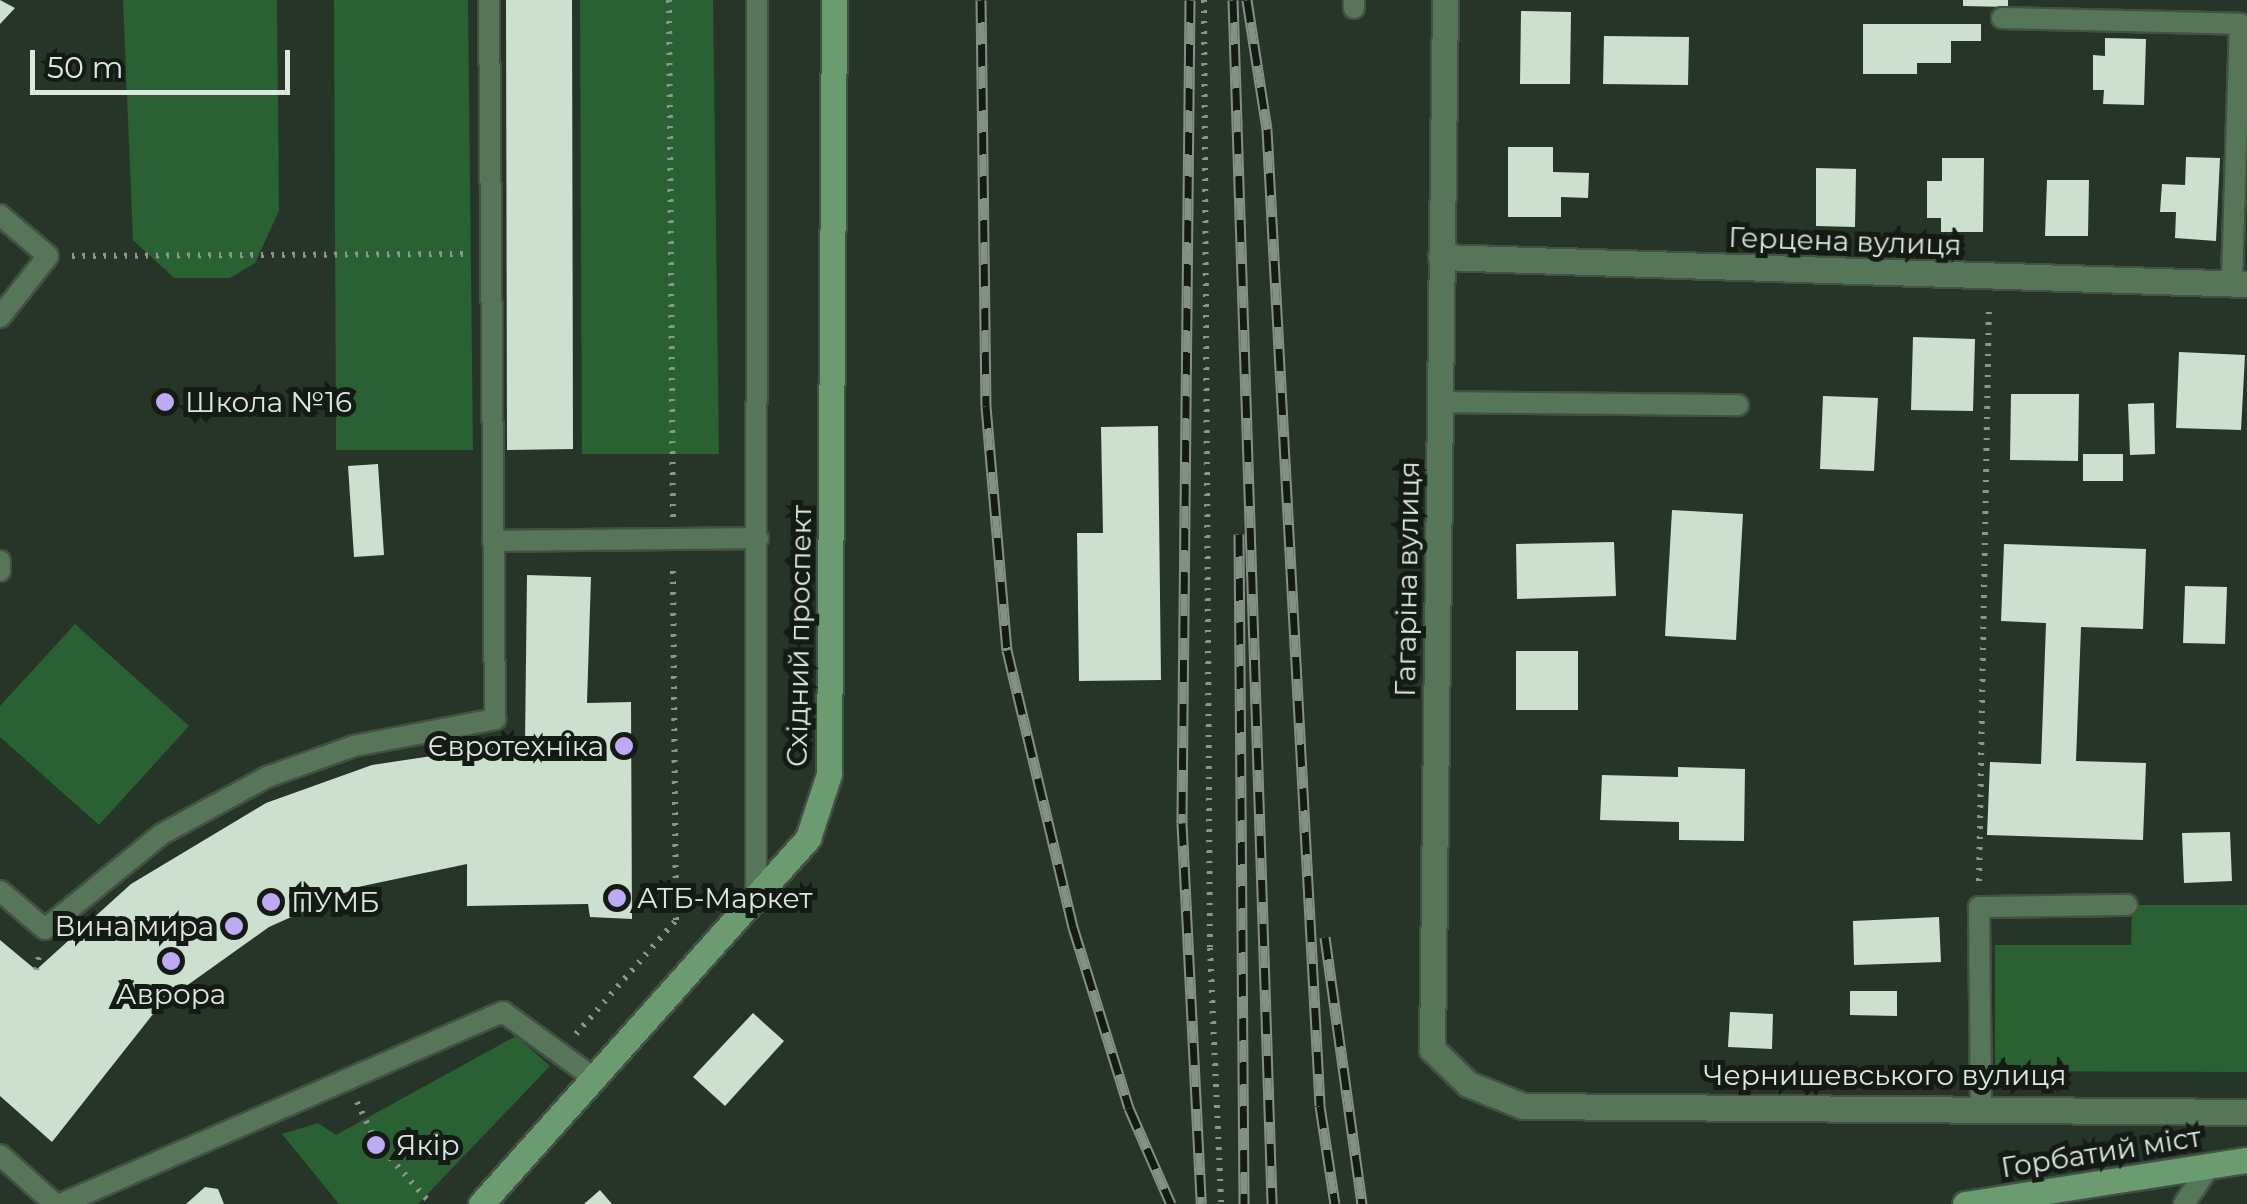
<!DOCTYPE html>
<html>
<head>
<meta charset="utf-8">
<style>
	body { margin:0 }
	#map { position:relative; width:2247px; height:1204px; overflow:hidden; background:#263527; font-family:Montserrat,sans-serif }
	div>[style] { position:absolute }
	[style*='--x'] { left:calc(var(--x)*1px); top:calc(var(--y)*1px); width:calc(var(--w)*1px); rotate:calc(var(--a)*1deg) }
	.green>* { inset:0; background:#296132 }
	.building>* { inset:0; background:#cddfce }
	.path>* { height:6px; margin-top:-3px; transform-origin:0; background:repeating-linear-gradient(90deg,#8a968b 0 2.5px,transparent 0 10.5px) }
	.roads { filter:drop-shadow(2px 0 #435144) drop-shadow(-2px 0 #435144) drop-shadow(0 2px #435144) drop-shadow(0 -2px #435144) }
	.lane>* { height:20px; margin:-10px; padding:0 10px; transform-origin:10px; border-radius:10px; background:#577659 }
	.street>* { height:25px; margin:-12.5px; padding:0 12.5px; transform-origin:12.5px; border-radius:12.5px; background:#577659 }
	.secondary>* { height:25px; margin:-12.5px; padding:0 12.5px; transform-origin:12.5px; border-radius:12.5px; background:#6a9c6f }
	.rail>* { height:11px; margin-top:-5.5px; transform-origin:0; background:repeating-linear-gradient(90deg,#141b14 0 22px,#849085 0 44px); box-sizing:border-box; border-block:2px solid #849085 }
	.dots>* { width:28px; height:28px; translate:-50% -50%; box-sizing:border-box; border:5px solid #141b14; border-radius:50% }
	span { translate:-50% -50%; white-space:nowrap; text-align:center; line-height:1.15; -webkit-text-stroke:10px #141b14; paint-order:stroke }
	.street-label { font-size:28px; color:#dee7df }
	.poi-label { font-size:28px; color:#dee7df }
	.left { translate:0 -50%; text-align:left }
	.right { translate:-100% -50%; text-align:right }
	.scale { position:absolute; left:30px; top:50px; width:260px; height:45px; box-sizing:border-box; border:5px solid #dee7df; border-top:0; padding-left:12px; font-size:30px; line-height:35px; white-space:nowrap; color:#dee7df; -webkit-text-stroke:8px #141b14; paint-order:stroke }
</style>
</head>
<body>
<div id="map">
	<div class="green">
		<div style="clip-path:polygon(123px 0,277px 0,279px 211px,255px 263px,230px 278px,174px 278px,133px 240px)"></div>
		<div style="clip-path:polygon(334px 0,468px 0,473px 450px,336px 450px)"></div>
		<div style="clip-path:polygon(580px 0,713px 0,719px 454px,582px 454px)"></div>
		<div style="clip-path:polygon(75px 624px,189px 726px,99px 825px,0 737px,0 706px)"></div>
		<div style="clip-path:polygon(2132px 905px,2247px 905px,2247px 1072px,1995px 1071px,1995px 945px,2131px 945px)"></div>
		<div style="clip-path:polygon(516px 1036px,550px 1066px,418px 1204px,339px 1204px,282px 1134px,318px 1123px,336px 1135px)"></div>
	</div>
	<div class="building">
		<div style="clip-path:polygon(0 0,15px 8px,0 24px)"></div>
		<div style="clip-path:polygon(506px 0,572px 0,573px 449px,507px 450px)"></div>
		<div style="clip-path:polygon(1963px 0,2008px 0,2008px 7px,1963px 6px)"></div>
		<div style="clip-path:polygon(1521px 11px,1571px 12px,1570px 84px,1520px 84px)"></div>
		<div style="clip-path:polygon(1863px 24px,1981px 24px,1981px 41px,1951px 41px,1951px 63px,1917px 63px,1917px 74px,1863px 74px)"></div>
		<div style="clip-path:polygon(1604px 36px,1689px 37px,1688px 85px,1603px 84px)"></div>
		<div style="clip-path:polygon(2105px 38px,2146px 39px,2144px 105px,2103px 104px,2104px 90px,2093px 90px,2093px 55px,2105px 56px)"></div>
		<div style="clip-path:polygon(1508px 147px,1553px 147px,1553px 172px,1589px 173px,1588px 198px,1561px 197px,1561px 217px,1508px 217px)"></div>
		<div style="clip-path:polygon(2186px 157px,2220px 158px,2216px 241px,2175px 238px,2176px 212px,2160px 212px,2162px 184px,2185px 185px)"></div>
		<div style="clip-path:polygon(1942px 158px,1984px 158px,1983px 232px,1941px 232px,1941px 218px,1927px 218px,1927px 181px,1942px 181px)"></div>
		<div style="clip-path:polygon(1816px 168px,1856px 169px,1855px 227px,1816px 226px)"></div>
		<div style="clip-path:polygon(2047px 180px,2089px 180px,2088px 236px,2045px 236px)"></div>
		<div style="clip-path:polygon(1913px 337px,1975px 339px,1973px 411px,1911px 410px)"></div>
		<div style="clip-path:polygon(2179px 352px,2245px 355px,2241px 430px,2176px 428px)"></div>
		<div style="clip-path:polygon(2011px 394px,2079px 394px,2078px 461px,2010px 460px)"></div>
		<div style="clip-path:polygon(1823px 396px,1878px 398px,1874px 471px,1820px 469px)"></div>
		<div style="clip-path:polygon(2154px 403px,2155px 454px,2130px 455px,2128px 404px)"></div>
		<div style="clip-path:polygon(1158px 426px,1161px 680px,1079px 681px,1077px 533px,1103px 533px,1101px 427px)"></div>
		<div style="clip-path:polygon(2083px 454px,2123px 454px,2123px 481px,2083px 481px)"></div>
		<div style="clip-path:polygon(378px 464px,384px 555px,354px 557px,348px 466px)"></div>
		<div style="clip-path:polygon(1672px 510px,1743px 514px,1736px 640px,1665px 636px)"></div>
		<div style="clip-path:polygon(1614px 542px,1616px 596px,1517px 599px,1516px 544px)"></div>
		<div style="clip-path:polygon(2004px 544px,2146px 549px,2143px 629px,2081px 627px,2076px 761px,2146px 763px,2143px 840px,1987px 835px,1990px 762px,2041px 764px,2046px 623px,2001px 621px)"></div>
		<div style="clip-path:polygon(527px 575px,591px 577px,587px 703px,631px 702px,632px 919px,590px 917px,588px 904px,467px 906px,467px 864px,358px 887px,269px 927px,161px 1004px,52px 1142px,0 1096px,0 940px,36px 970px,131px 884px,266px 803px,372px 765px,525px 742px)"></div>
		<div style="clip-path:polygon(2185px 586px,2227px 587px,2225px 644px,2183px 643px)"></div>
		<div style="clip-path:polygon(1516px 651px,1578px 651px,1578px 710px,1516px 710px)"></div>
		<div style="clip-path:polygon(1678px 767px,1745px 769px,1744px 841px,1679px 840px,1679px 822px,1600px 820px,1602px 775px,1678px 777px)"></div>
		<div style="clip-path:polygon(2230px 832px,2232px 881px,2184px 883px,2182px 833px)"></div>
		<div style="clip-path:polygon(1939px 917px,1941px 962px,1854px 965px,1853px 921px)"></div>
		<div style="clip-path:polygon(1850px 991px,1897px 991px,1897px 1016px,1850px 1015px)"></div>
		<div style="clip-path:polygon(1730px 1012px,1773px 1014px,1772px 1049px,1728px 1047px)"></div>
		<div style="clip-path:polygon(753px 1013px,784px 1041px,725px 1106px,693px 1077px)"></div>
		<div style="clip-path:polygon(218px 1189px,224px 1204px,186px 1204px,205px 1187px)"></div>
		<div style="clip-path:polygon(600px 1190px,612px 1204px,584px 1204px)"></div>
	</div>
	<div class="path">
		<div style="--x:669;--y:0;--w:517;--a:89.56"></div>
		<div style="--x:1204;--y:0;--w:948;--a:89.64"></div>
		<div style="--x:1210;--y:948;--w:256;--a:87.5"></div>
		<div style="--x:72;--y:256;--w:393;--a:-0.3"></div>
		<div style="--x:1979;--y:881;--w:577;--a:-89.01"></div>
		<div style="--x:36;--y:970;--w:19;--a:-78"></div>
		<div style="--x:576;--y:1034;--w:152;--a:-48.7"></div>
		<div style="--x:676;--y:920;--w:356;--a:-90.5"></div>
		<div style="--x:357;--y:1102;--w:44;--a:64.6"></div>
		<div style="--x:377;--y:1151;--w:9;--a:-96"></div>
		<div style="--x:376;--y:1142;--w:83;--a:48.4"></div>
	</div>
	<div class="roads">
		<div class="lane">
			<div style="--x:1354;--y:8;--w:8;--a:-90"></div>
			<div style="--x:2002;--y:18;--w:238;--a:1.4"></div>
			<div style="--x:2240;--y:24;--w:259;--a:91.8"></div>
			<div style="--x:0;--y:215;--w:63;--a:40.5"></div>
			<div style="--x:48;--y:256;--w:78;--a:128.2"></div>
			<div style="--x:1438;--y:402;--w:300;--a:0.6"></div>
			<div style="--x:493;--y:541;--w:265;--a:-0.6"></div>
			<div style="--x:0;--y:561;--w:10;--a:90"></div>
			<div style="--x:0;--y:891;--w:59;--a:40.2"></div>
			<div style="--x:45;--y:929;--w:151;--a:-39.1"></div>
			<div style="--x:162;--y:834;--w:119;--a:-28.5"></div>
			<div style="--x:267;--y:777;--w:92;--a:-19.6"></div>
			<div style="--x:354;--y:746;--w:144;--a:-10.8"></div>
			<div style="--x:495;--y:719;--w:719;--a:-90.48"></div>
			<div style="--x:756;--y:903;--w:903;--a:-89.94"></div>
			<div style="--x:1981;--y:1103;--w:196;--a:-90.6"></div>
			<div style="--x:1979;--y:907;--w:148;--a:-0.8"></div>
			<div style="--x:0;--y:1155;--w:74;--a:41.7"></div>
			<div style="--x:61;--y:1204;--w:482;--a:-23.5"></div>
			<div style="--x:503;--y:1012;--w:112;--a:36"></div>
			<div style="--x:2184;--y:1204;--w:47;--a:-56.3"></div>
		</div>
		<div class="street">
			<div style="--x:1445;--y:0;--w:1049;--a:90.71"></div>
			<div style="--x:1432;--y:1049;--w:50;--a:44.2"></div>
			<div style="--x:1468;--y:1084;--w:59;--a:21.8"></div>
			<div style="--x:1523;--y:1106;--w:724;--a:0.47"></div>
			<div style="--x:1441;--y:257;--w:806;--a:1.92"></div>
		</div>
		<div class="secondary">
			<div style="--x:481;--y:1204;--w:491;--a:-48.2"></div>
			<div style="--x:808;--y:838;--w:67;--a:-71.8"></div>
			<div style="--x:829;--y:774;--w:774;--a:-89.63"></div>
			<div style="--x:1965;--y:1204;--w:285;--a:-8.9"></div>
		</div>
	</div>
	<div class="rail">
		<div style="--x:981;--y:0;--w:406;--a:89.3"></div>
		<div style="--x:986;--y:406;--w:245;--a:85.1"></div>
		<div style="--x:1007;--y:650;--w:285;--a:76.6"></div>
		<div style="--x:1073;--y:927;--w:189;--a:72.8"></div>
		<div style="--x:1129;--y:1108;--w:105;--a:66.4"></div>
		<div style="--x:1190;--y:0;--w:823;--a:90.56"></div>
		<div style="--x:1182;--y:823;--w:381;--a:87.1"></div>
		<div style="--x:1233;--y:0;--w:1205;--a:88.14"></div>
		<div style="--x:1247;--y:0;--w:131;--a:81.2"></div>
		<div style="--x:1267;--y:129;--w:978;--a:86.89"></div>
		<div style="--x:1320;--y:1106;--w:99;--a:81.3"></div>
		<div style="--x:1239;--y:534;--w:670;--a:89.57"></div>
		<div style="--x:1325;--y:937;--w:270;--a:82.1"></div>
	</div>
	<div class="dots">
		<div style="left:165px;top:402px;background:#bea9f4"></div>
		<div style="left:624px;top:746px;background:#bea9f4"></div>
		<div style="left:617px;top:898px;background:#bea9f4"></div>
		<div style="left:271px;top:902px;background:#bea9f4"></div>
		<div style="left:234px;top:926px;background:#bea9f4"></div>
		<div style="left:171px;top:961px;background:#bea9f4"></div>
		<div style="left:376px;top:1145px;background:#bea9f4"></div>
	</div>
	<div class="street-label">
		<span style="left:1845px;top:241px;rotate:2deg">Герцена вулиця</span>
		<span style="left:1407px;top:579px;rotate:-89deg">Гагаріна вулиця</span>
		<span style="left:799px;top:636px;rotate:-89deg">Східний проспект</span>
		<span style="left:1885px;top:1075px">Чернишевського вулиця</span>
		<span style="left:2101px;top:1152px;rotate:-9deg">Горбатий міст</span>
	</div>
	<div class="poi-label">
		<span class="left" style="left:185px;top:402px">Школа №16</span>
		<span class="right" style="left:604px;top:746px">Євротехніка</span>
		<span class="left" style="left:637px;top:898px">АТБ-Маркет</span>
		<span class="left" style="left:291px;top:902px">ПУМБ</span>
		<span class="right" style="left:214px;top:926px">Вина мира</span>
		<span style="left:171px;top:994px">Аврора</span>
		<span class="left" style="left:396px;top:1145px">Якір</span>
	</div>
	<div class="scale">50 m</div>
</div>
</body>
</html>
